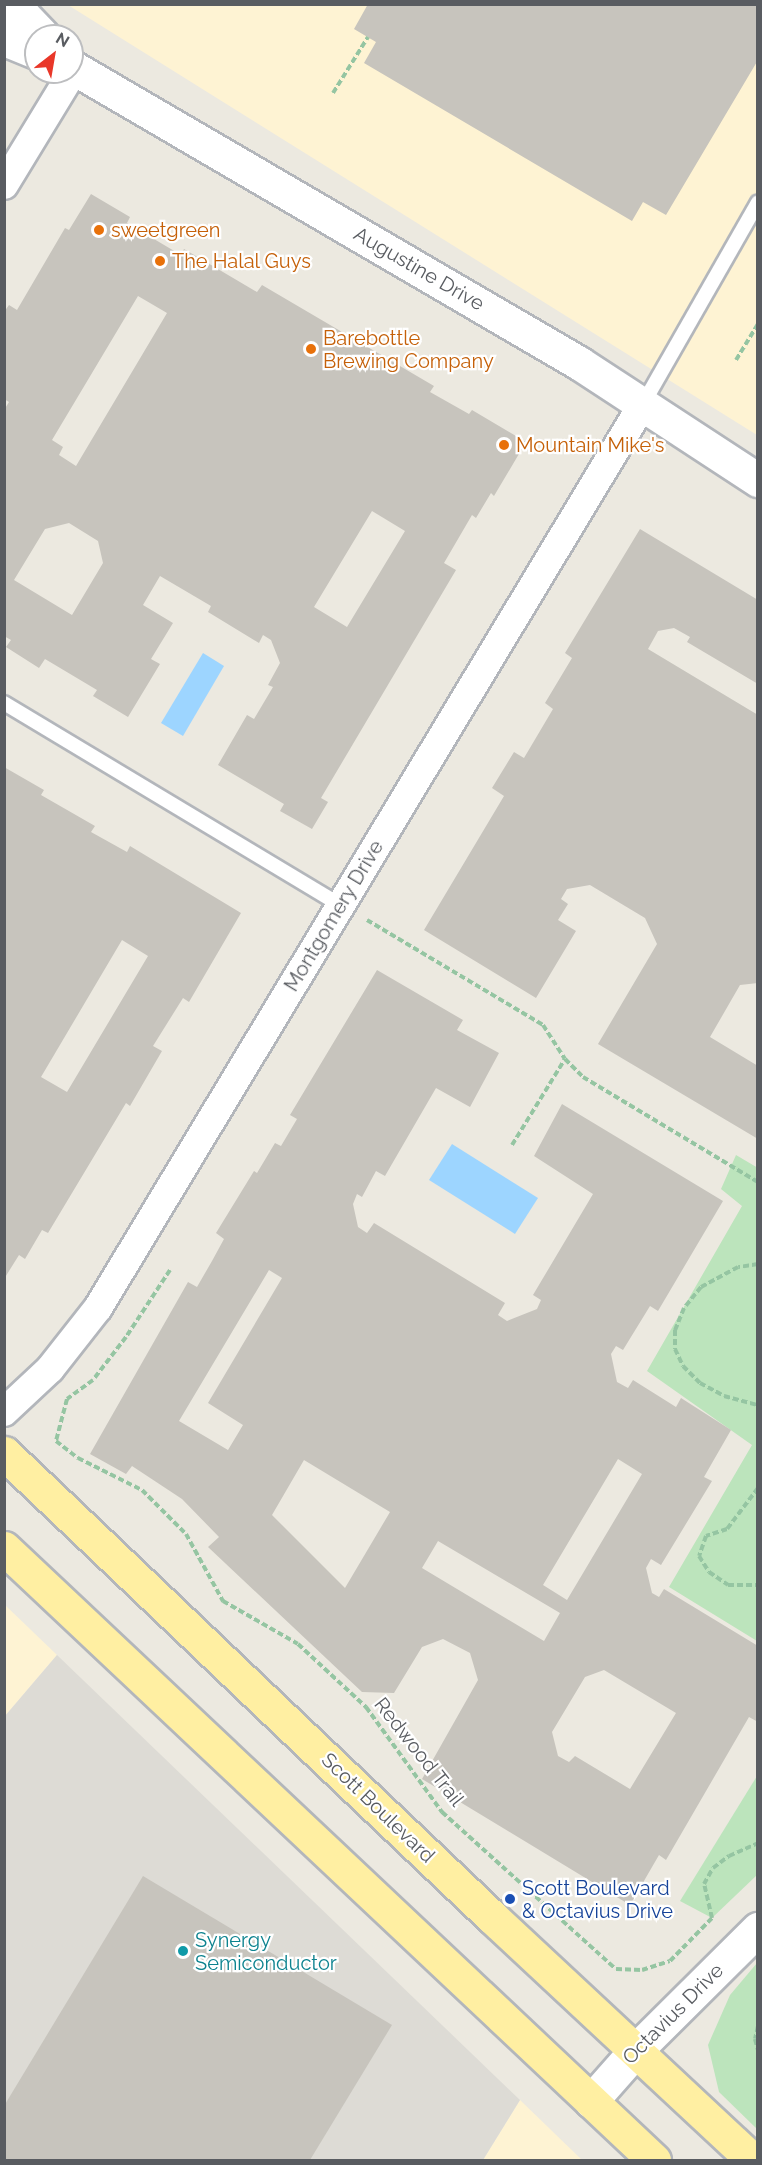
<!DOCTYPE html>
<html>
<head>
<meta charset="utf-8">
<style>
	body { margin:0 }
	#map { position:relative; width:762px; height:2165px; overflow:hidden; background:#ece9e0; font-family:Raleway,sans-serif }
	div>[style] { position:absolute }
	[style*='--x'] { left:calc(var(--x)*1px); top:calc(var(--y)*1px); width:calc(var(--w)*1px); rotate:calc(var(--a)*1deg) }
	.commercial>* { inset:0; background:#fef3d3 }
	.industrial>* { inset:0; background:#dddbd5 }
	.green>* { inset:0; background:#bce4bc }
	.water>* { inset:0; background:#9dd5ff }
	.building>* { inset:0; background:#c7c4bd }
	.path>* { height:4px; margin-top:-2px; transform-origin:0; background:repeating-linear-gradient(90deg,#95c5a2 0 6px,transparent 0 9px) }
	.roads { filter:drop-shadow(2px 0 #b3b6bb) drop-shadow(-2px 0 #b3b6bb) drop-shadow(0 2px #b3b6bb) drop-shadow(0 -2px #b3b6bb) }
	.lane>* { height:14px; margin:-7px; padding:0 7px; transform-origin:7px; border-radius:7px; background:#fff }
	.street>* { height:28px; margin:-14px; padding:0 14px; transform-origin:14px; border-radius:14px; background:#fff }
	.secondary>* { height:33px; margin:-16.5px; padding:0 16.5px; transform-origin:16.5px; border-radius:16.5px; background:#fff }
	.primary>* { height:33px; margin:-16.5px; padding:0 16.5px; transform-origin:16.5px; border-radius:16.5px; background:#ffefa2 }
	.dots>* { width:16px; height:16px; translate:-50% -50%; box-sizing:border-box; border:3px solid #fff; border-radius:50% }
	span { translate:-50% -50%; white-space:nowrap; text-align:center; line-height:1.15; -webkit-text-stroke:4.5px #fff; paint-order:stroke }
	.food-label { font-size:20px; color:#c56008 }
	.left { translate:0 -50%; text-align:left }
	.street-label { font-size:20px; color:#595c61 }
	.transit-label { font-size:20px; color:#164399 }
	.culture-label { font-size:20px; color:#0d838f }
	.frame { position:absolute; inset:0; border:6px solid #595c61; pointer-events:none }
	.north { position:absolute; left:24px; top:24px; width:60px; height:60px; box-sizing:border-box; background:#fff; border:2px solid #bdbec0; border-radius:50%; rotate:31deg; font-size:16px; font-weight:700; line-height:24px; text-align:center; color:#595c61 }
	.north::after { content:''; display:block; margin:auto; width:21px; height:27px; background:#e93729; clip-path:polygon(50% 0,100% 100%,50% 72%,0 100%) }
</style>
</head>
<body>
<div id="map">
	<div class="commercial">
		<div style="clip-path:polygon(68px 5px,757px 5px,757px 435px,276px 135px)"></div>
		<div style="clip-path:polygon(5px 1605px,57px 1655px,5px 1716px)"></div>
		<div style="clip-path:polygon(520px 2100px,582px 2160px,483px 2160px)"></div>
	</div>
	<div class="industrial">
		<div style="clip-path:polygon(57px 1655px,520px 2100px,483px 2160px,5px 2160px,5px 1716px)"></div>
	</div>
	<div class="green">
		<div style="clip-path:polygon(736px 1155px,758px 1168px,757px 1641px,669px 1587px,752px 1445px,647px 1371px,742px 1206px,721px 1189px)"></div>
		<div style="clip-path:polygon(757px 1776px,757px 1875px,712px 1918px,680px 1901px)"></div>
		<div style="clip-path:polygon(757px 1963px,757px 2129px,719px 2092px,708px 2045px,730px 1995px)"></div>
	</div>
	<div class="water">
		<div style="clip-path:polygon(203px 653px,224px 666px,183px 736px,161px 723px)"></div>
		<div style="clip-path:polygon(452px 1144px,538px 1198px,515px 1234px,429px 1180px)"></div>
	</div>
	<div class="building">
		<div style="clip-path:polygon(368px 4px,758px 4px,758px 60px,666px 215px,643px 202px,632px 221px,364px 63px,376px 42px,354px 29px)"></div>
		<div style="clip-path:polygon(evenodd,91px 194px,130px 217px,127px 223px,181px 255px,184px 249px,257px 292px,262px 285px,434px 386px,430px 392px,469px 414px,472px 410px,526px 442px,494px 496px,491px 493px,476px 518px,472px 515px,444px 563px,456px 570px,321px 798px,328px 802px,312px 829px,280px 811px,284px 804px,218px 765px,247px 715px,254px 719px,273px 687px,268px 685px,280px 663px,271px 640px,263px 635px,259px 643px,208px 612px,211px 606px,160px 576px,143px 605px,173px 623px,151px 659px,160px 664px,128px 717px,93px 696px,97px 690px,45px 659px,39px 668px,6px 647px,11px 640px,4px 636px,4px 410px,9px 402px,4px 399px,4px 312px,9px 305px,17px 310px,65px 228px,69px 230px,91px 194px,138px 296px,167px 313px,76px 466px,59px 455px,63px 447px,52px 440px,138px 296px,91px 194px,372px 511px,405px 531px,347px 627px,314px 607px,372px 511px,91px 194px,69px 523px,98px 541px,103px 563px,72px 615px,14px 580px,45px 529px,69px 523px)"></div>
		<div style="clip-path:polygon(640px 529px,758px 600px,758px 684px,687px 642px,690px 637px,674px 628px,658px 631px,648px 649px,758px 715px,758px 983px,740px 985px,710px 1037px,758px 1066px,758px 1139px,598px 1044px,657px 944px,645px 918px,590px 885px,567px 889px,561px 899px,568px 904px,558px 920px,576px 931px,536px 998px,424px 930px,504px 796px,492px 788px,514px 752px,524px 758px,553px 709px,545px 703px,572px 658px,565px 653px)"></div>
		<div style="clip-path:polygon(evenodd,4px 767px,44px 790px,41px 795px,95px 826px,91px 832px,127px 852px,130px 846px,241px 913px,189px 1002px,183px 998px,153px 1046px,162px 1051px,130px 1106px,126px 1103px,48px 1233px,42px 1230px,25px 1259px,19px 1255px,4px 1279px,4px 767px,122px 940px,148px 956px,67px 1092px,41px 1077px,122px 940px)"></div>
		<div style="clip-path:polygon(evenodd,377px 970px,463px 1020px,457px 1030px,499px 1053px,470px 1107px,436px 1088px,385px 1176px,376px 1171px,362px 1197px,357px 1194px,353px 1204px,358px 1227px,367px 1233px,374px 1223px,505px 1303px,498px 1315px,507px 1321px,537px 1309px,541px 1300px,533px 1295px,593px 1194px,534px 1156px,562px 1104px,723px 1201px,658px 1311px,650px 1306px,623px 1350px,616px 1346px,611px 1354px,617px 1382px,628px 1388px,633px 1380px,676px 1407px,681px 1398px,731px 1430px,704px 1477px,712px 1481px,661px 1565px,651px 1559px,646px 1568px,652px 1593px,659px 1597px,664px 1589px,758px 1646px,758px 1722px,749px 1717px,666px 1860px,659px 1855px,630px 1905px,422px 1779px,478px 1680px,470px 1653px,443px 1639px,422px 1647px,394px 1693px,362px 1692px,208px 1547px,219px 1537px,182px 1499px,132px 1466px,126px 1474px,90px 1454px,188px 1282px,197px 1287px,212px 1261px,224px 1239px,216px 1233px,254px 1171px,257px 1173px,275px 1143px,281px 1146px,297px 1119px,290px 1115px,377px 970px,269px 1270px,282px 1278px,208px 1403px,243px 1425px,228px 1450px,179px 1421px,269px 1270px,377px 970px,618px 1459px,642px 1474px,567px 1600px,543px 1585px,618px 1459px,377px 970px,304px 1460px,390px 1512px,345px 1588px,272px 1515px,304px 1460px,377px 970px,438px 1541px,560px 1613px,544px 1641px,422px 1568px,438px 1541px,377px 970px,604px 1670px,676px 1713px,630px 1789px,575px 1756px,569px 1762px,558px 1756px,552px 1732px,585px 1677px,604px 1670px)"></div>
		<div style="clip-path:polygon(143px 1876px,392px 2025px,310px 2160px,4px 2160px,4px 2106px)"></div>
	</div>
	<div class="path">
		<div style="--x:333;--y:93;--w:66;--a:-58"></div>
		<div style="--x:736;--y:360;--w:42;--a:-58.6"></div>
		<div style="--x:367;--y:920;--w:205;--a:30.8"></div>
		<div style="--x:543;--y:1025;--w:40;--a:57.1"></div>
		<div style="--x:565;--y:1059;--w:25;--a:45"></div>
		<div style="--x:583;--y:1077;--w:204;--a:31"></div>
		<div style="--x:512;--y:1145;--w:101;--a:-58.4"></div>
		<div style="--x:758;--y:1264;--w:20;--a:171"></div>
		<div style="--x:738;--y:1267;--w:42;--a:151.6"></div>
		<div style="--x:701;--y:1287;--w:27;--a:129"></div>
		<div style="--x:684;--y:1308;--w:24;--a:112"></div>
		<div style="--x:675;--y:1330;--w:19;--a:90"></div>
		<div style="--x:675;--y:1349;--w:19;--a:65"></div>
		<div style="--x:683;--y:1366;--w:24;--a:45"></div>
		<div style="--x:700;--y:1383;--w:27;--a:28"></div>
		<div style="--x:724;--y:1396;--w:35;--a:15"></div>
		<div style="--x:170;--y:1270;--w:80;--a:123.3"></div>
		<div style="--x:126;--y:1337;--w:54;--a:127.5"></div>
		<div style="--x:93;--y:1380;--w:32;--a:144"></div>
		<div style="--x:67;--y:1399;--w:43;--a:104.7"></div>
		<div style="--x:56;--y:1441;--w:28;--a:38"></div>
		<div style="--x:78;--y:1458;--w:72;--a:26.6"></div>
		<div style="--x:142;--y:1490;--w:62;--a:45"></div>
		<div style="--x:186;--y:1534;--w:77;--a:61.1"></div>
		<div style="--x:223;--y:1601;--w:86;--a:29.8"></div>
		<div style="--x:298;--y:1644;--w:93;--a:42.8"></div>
		<div style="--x:366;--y:1707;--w:130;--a:54.1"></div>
		<div style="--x:442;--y:1812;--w:234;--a:42.1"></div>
		<div style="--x:616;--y:1969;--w:26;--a:2"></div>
		<div style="--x:642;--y:1970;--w:29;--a:-18"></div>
		<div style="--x:670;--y:1961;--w:60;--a:-45.7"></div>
		<div style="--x:712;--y:1918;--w:35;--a:-103"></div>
		<div style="--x:704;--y:1884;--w:18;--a:-61"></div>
		<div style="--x:713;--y:1868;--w:20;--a:-37"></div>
		<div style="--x:729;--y:1856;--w:32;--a:-24"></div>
		<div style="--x:758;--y:1488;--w:51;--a:127.1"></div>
		<div style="--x:727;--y:1529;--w:22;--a:162"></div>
		<div style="--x:706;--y:1536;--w:21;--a:109"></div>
		<div style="--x:699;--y:1556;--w:19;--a:58"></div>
		<div style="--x:709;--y:1572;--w:23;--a:34"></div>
		<div style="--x:728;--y:1585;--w:30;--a:0"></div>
		<div style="--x:758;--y:2026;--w:13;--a:103"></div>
		<div style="--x:755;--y:2039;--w:11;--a:75"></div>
	</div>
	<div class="roads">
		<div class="lane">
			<div style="--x:643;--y:404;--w:232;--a:-60.3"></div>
			<div style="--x:4;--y:703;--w:392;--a:31"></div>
		</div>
		<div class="street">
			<div style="--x:4;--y:185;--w:137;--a:-58.7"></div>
			<div style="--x:4;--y:1412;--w:63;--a:-43.1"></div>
			<div style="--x:50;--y:1369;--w:78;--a:-51.8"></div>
			<div style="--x:98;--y:1308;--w:1056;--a:-58.92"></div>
		</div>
		<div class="secondary">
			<div style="--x:5;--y:4;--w:21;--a:31"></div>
			<div style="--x:23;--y:15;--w:29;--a:46"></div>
			<div style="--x:4;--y:39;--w:35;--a:22"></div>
			<div style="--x:72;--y:67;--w:587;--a:30.28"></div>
			<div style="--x:579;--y:363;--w:214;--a:33.2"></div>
			<div style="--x:591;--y:2101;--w:68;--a:-48.6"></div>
			<div style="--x:636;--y:2050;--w:172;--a:-44.8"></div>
		</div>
		<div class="primary">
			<div style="--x:4;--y:1453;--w:673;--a:43.56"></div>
			<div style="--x:492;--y:1917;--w:357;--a:43"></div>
			<div style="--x:4;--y:1548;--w:893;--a:43.28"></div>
		</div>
	</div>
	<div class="dots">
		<div style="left:99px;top:230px;background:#e8710a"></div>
		<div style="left:160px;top:261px;background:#e8710a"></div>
		<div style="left:311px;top:349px;background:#e8710a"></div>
		<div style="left:504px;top:445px;background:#e8710a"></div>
		<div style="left:510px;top:1899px;background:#1a4fb4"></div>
		<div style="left:183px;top:1951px;background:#0f9aa8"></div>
	</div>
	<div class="food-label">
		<span class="left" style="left:111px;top:230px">sweetgreen</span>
		<span class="left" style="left:172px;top:261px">The Halal Guys</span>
		<span class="left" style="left:323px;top:350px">Barebottle<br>Brewing Company</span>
		<span class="left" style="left:516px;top:445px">Mountain Mike's</span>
	</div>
	<div class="street-label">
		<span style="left:419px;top:269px;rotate:30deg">Augustine Drive</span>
		<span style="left:334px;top:916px;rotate:-59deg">Montgomery Drive</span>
		<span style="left:419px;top:1752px;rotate:52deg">Redwood Trail</span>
		<span style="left:378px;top:1808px;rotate:44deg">Scott Boulevard</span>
		<span style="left:673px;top:2014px;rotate:-45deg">Octavius Drive</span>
	</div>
	<div class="transit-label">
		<span class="left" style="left:522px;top:1900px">Scott Boulevard<br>&amp; Octavius Drive</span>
	</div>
	<div class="culture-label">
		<span class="left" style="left:195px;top:1952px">Synergy<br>Semiconductor</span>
	</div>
	<div class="frame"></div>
	<div class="north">N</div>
</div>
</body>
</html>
